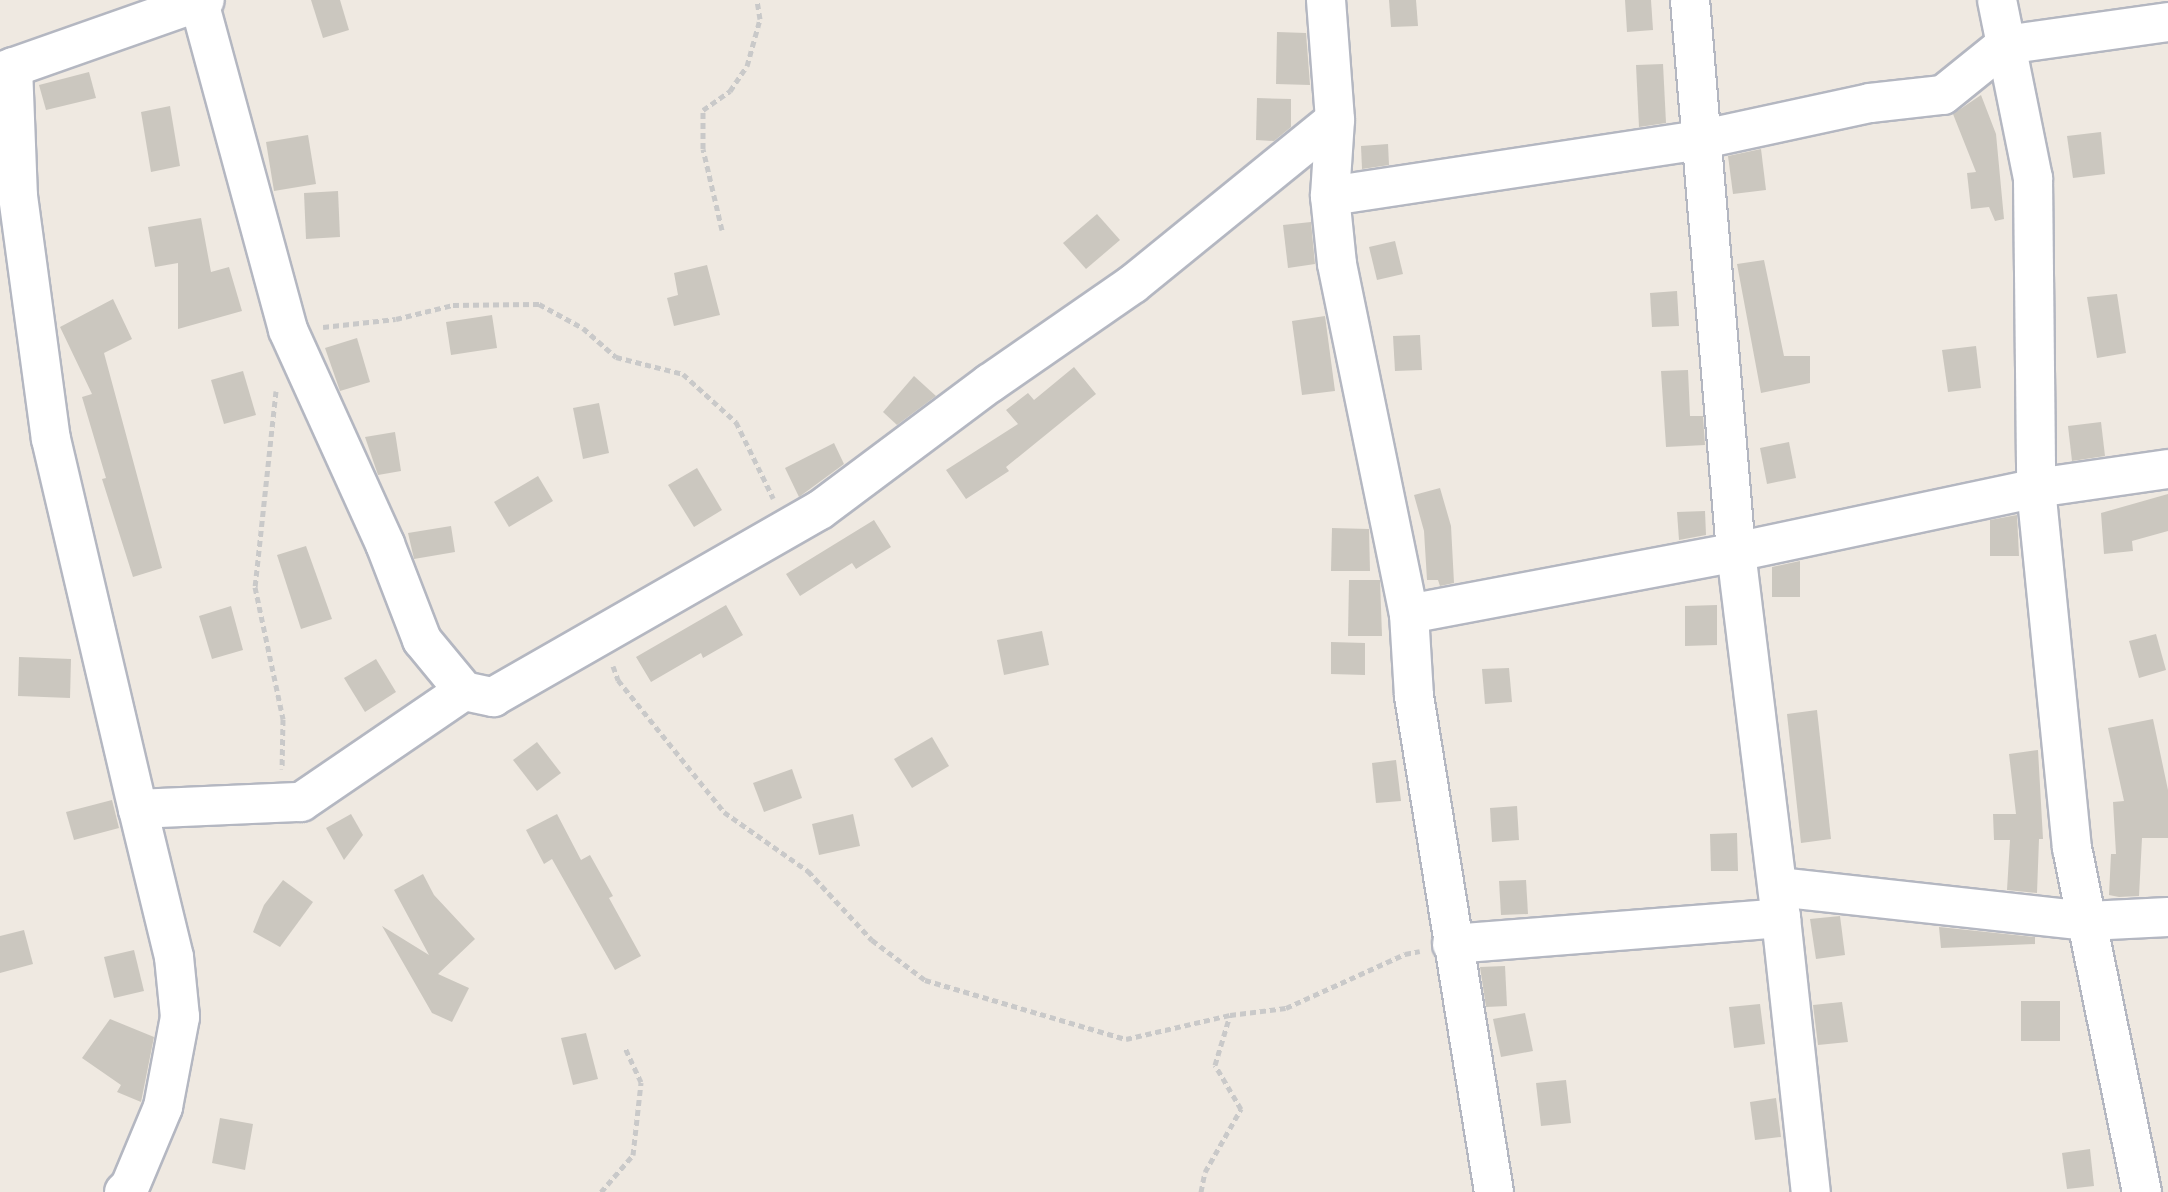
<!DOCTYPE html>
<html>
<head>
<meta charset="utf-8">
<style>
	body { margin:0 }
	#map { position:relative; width:2168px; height:1192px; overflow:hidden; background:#efe9e1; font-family:"Exo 2",sans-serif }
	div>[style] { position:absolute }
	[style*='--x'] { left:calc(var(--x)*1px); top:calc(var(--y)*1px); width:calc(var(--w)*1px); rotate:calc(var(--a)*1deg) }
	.building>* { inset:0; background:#cbc7bf }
	.path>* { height:5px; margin-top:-2.5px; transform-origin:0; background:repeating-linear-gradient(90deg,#c9c9c9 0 6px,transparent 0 10px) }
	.roads { filter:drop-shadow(2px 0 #b4b7c1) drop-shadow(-2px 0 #b4b7c1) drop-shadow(0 2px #b4b7c1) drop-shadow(0 -2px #b4b7c1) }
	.street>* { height:38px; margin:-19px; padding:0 19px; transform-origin:19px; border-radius:19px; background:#fff }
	span { translate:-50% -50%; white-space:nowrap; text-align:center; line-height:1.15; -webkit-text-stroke:7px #fff; paint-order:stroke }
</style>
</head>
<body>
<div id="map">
	<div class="building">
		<div style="clip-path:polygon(311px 0,340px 0,349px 30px,323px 38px)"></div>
		<div style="clip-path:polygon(1389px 0,1416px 0,1418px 26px,1391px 27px)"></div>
		<div style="clip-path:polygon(1625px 0,1651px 0,1653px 30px,1627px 32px)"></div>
		<div style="clip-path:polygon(1277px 32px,1306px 33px,1310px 85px,1276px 84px)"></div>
		<div style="clip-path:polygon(1663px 64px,1666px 123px,1639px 127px,1636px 65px)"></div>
		<div style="clip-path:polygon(89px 72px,96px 98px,46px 110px,39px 85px)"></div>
		<div style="clip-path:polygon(1981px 95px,1996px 134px,2004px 219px,1995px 221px,1989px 207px,1971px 209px,1967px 173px,1976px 172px,1953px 114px)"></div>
		<div style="clip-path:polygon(1257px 98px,1291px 99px,1291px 127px,1274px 141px,1256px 140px)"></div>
		<div style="clip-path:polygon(170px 106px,180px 166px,151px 172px,141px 112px)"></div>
		<div style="clip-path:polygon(2101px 132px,2105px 174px,2073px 178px,2067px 136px)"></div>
		<div style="clip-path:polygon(308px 135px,316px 184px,274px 191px,266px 142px)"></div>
		<div style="clip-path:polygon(1388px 144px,1389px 165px,1362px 169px,1361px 146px)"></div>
		<div style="clip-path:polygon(1761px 149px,1766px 190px,1733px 194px,1728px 156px)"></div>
		<div style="clip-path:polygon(338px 191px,340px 237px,306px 239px,304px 193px)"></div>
		<div style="clip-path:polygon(1097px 214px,1120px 240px,1086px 269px,1063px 243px)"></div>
		<div style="clip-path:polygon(201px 218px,211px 272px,229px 267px,242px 311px,178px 329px,178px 263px,155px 267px,148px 227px)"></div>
		<div style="clip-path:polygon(1311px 222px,1315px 264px,1288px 268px,1283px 225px)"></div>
		<div style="clip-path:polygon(1395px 241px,1403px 274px,1377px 280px,1369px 247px)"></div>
		<div style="clip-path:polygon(1764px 260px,1784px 356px,1810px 356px,1810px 383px,1761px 393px,1737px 264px)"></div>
		<div style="clip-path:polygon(707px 265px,720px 315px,674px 326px,667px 298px,678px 295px,674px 273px)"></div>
		<div style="clip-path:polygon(1677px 291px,1679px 326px,1652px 327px,1650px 293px)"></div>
		<div style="clip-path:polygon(2117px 294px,2126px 353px,2097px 358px,2087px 297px)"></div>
		<div style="clip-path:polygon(113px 299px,132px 339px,104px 353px,162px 568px,133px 577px,102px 479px,106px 478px,82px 397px,92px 394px,60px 327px)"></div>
		<div style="clip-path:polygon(492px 315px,497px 348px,451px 355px,446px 322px)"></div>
		<div style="clip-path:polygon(1325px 316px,1335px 391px,1302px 395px,1292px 321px)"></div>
		<div style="clip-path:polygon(1420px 335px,1422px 370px,1395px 371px,1393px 336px)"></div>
		<div style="clip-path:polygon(357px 338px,370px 382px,340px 391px,325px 348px)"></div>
		<div style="clip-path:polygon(1976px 346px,1981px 388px,1948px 392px,1942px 350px)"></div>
		<div style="clip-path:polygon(1074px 367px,1096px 394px,1006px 467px,1009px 471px,966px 499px,946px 470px,1018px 424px,1006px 410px,1028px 393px,1034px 400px)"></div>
		<div style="clip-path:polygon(1688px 370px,1690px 416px,1703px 416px,1705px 445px,1666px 447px,1661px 371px)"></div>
		<div style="clip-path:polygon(243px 371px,256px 415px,224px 424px,211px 380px)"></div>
		<div style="clip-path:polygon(914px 376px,936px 396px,897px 425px,883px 412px)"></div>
		<div style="clip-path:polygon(599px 403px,609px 453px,583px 459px,573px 408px)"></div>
		<div style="clip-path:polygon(2101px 422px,2105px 456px,2072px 461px,2068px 426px)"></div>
		<div style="clip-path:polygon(395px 432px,401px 471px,378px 475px,365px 437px)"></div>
		<div style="clip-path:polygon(1789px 442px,1796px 478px,1767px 484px,1760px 448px)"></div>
		<div style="clip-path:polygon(834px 443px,844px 464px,799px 497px,785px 468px)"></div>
		<div style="clip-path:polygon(697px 468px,722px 510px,694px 527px,668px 485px)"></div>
		<div style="clip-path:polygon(538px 476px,553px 501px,509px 527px,494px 502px)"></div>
		<div style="clip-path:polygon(1440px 488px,1451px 526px,1454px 583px,1440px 586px,1438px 580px,1427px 580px,1424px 531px,1414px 495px)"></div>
		<div style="clip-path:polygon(2168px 494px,2168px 531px,2132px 541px,2133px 551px,2104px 554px,2101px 513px)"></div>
		<div style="clip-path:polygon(1705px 511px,1706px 535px,1679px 540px,1677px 512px)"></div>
		<div style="clip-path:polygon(2017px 515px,2019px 556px,1990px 556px,1990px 520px)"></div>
		<div style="clip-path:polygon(874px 520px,891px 547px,856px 569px,852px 563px,800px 596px,786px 574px)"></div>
		<div style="clip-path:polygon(451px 526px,455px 552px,414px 559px,408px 533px)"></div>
		<div style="clip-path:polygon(1332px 528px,1369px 529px,1370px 571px,1331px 571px)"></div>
		<div style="clip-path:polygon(306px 546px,332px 619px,301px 629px,277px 555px)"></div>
		<div style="clip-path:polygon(1800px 561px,1800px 597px,1772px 597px,1772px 567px)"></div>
		<div style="clip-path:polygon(1349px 580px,1380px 580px,1382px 636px,1348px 636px)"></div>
		<div style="clip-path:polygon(726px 605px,743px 635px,703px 658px,701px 653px,651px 682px,636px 657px)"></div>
		<div style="clip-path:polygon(1717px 605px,1717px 645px,1685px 646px,1685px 606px)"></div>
		<div style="clip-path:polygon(231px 606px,243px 650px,212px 659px,199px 616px)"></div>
		<div style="clip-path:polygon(1042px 631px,1049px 665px,1004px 675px,997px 640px)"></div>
		<div style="clip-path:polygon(2156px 634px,2166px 670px,2139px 678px,2129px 641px)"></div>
		<div style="clip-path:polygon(1331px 642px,1365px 643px,1365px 675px,1331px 674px)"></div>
		<div style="clip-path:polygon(19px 657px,71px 659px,70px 698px,18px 696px)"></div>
		<div style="clip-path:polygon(376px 659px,396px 692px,365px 712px,344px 678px)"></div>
		<div style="clip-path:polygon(1509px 668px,1512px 702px,1485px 704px,1482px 669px)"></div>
		<div style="clip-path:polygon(1817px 710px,1831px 839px,1801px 843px,1787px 714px)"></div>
		<div style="clip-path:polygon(2153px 719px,2168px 790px,2168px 838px,2142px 838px,2139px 896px,2119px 897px,2109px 895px,2111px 854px,2116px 854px,2113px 802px,2124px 801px,2108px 728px)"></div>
		<div style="clip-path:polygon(932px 737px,949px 766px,912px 788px,894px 759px)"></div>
		<div style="clip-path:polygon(537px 742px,561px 773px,537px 791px,513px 760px)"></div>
		<div style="clip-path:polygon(2038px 750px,2043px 839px,2039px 839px,2037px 893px,2007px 890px,2010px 840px,1994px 840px,1993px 814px,2016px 814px,2009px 754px)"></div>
		<div style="clip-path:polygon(1396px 760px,1401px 801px,1376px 803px,1372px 763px)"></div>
		<div style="clip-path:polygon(792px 769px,802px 798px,764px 812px,753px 783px)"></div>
		<div style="clip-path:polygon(112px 800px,119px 828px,74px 840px,66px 812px)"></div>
		<div style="clip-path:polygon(1517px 806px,1519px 840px,1492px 842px,1490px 808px)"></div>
		<div style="clip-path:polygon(351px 814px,363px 835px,344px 860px,326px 828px)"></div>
		<div style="clip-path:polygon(557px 814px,581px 860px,590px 855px,613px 896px,609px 898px,641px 956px,615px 970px,552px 859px,544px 864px,526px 830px)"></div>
		<div style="clip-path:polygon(853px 814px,860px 846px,819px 855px,812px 824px)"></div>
		<div style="clip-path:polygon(1737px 833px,1738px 871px,1711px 871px,1710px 834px)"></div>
		<div style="clip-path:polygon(423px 874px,434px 895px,475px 939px,438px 974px,469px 988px,452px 1022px,432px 1013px,382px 926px,429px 955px,394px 890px)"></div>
		<div style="clip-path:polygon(283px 880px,313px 902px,280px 947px,253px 932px,264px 905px)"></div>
		<div style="clip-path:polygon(1526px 880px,1528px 914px,1501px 915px,1499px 881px)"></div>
		<div style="clip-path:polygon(1840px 916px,1845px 955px,1816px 959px,1810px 919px)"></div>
		<div style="clip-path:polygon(1939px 927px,2035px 937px,2035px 944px,1941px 948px)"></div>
		<div style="clip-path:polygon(24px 930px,33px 964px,0 973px,0 936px)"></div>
		<div style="clip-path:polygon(134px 950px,144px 991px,114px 998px,104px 957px)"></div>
		<div style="clip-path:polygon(1505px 966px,1507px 1006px,1486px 1007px,1480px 967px)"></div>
		<div style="clip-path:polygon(2021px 1001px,2060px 1001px,2060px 1041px,2021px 1041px)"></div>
		<div style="clip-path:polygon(1842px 1002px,1848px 1042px,1818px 1045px,1813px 1005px)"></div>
		<div style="clip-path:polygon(1760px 1004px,1765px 1044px,1734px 1048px,1729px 1007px)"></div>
		<div style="clip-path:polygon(1525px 1013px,1533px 1051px,1501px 1057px,1493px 1019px)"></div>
		<div style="clip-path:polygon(110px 1019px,154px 1037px,141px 1102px,117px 1092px,121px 1085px,82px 1058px)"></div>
		<div style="clip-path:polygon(586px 1033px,598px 1079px,573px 1085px,561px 1038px)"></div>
		<div style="clip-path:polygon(1566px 1080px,1571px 1123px,1541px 1126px,1536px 1083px)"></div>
		<div style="clip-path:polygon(1776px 1098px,1781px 1137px,1755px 1140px,1750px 1102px)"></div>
		<div style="clip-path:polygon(220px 1118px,253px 1124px,245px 1170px,212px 1163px)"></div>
		<div style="clip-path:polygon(2090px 1149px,2094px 1186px,2067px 1189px,2062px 1153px)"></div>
	</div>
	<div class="path">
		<div style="--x:722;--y:230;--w:83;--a:-103.2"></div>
		<div style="--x:703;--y:149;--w:39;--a:-90"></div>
		<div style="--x:703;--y:110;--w:33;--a:-35"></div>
		<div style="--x:730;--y:91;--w:30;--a:-56"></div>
		<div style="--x:747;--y:66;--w:49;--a:-74.5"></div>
		<div style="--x:760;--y:19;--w:19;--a:-99"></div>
		<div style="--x:323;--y:327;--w:73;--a:-6.3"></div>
		<div style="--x:396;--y:319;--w:59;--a:-13.8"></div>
		<div style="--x:453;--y:305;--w:86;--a:-0.7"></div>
		<div style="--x:539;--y:304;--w:50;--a:28.6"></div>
		<div style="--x:583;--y:328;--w:44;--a:41.3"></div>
		<div style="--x:616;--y:357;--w:69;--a:14.2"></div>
		<div style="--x:683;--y:374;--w:72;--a:42.2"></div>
		<div style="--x:736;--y:422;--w:85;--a:64"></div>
		<div style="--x:276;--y:391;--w:197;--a:96.1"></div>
		<div style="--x:255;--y:587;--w:135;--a:78"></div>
		<div style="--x:283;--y:719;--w:50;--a:91.1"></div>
		<div style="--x:613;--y:666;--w:15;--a:70"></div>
		<div style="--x:618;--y:680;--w:169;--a:51.2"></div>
		<div style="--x:724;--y:812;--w:103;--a:35.1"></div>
		<div style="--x:808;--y:871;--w:94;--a:47.2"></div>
		<div style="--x:872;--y:940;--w:66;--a:37"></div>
		<div style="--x:925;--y:980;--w:209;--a:16.4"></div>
		<div style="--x:1126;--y:1039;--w:107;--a:-13"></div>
		<div style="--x:1230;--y:1015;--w:56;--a:-7.1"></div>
		<div style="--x:1286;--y:1008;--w:131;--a:-24.4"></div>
		<div style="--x:1405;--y:954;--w:15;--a:-11"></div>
		<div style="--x:601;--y:1192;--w:49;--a:-49.1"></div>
		<div style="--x:633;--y:1155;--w:73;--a:-83.7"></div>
		<div style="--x:641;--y:1082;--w:38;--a:-115"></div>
		<div style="--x:1201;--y:1192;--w:20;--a:-79"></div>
		<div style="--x:1205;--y:1172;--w:73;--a:-60.3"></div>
		<div style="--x:1241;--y:1109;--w:51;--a:-120.6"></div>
		<div style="--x:1215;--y:1065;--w:52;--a:-73.3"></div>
	</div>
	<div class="roads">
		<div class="street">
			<div style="--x:1326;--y:0;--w:120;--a:85.7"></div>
			<div style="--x:1335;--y:120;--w:76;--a:93.8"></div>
			<div style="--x:1330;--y:196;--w:68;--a:84.1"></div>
			<div style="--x:1337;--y:264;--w:357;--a:78.4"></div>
			<div style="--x:1409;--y:614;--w:82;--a:86.5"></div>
			<div style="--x:1414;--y:696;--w:502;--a:80.84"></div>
			<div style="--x:1690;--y:0;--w:554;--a:85.24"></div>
			<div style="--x:1736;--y:552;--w:369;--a:83"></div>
			<div style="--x:1781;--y:918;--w:276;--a:83.8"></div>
			<div style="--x:1997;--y:0;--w:182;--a:78.6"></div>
			<div style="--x:2033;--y:178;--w:310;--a:89.4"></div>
			<div style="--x:2036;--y:488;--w:362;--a:84.3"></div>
			<div style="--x:2072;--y:848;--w:351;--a:78.5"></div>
			<div style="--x:199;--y:2;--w:340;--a:74.8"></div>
			<div style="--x:288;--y:330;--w:235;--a:65.6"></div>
			<div style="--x:385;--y:544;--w:103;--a:68.9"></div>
			<div style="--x:422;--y:640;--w:66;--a:50.5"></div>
			<div style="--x:464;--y:691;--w:30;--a:12"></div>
			<div style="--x:493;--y:697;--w:377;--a:-29.8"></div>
			<div style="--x:820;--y:510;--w:212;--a:-36.8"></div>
			<div style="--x:990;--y:383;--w:174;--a:-34.7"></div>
			<div style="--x:1133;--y:284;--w:260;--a:-39.1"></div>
			<div style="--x:13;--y:67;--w:129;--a:87.8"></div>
			<div style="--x:18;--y:196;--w:245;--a:82.3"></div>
			<div style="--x:51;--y:439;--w:380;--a:76.8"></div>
			<div style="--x:138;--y:809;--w:163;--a:-2.5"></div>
			<div style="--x:301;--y:802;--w:197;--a:-34.3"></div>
			<div style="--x:0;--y:72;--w:217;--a:-19.4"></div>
			<div style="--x:1330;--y:196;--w:373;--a:-8.6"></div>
			<div style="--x:1699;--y:140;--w:175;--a:-12.2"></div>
			<div style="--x:1870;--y:103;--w:73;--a:-6.3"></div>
			<div style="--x:1943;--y:95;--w:80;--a:-38.9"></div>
			<div style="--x:2005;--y:45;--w:165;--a:-8"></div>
			<div style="--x:1409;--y:614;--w:333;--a:-10.7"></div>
			<div style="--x:1736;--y:552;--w:307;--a:-12"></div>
			<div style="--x:2036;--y:488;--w:133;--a:-8.2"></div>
			<div style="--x:1778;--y:887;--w:312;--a:6.3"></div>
			<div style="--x:2088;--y:921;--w:80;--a:-2.9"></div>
			<div style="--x:1452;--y:944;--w:330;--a:-4.5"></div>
			<div style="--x:124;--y:1192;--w:8;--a:-45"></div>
			<div style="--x:130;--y:1186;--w:86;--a:-67.3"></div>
			<div style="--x:163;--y:1107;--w:92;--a:-79.3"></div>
			<div style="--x:180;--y:1017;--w:60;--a:-95.7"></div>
			<div style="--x:174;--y:957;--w:152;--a:-103.7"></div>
		</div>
	</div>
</div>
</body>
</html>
